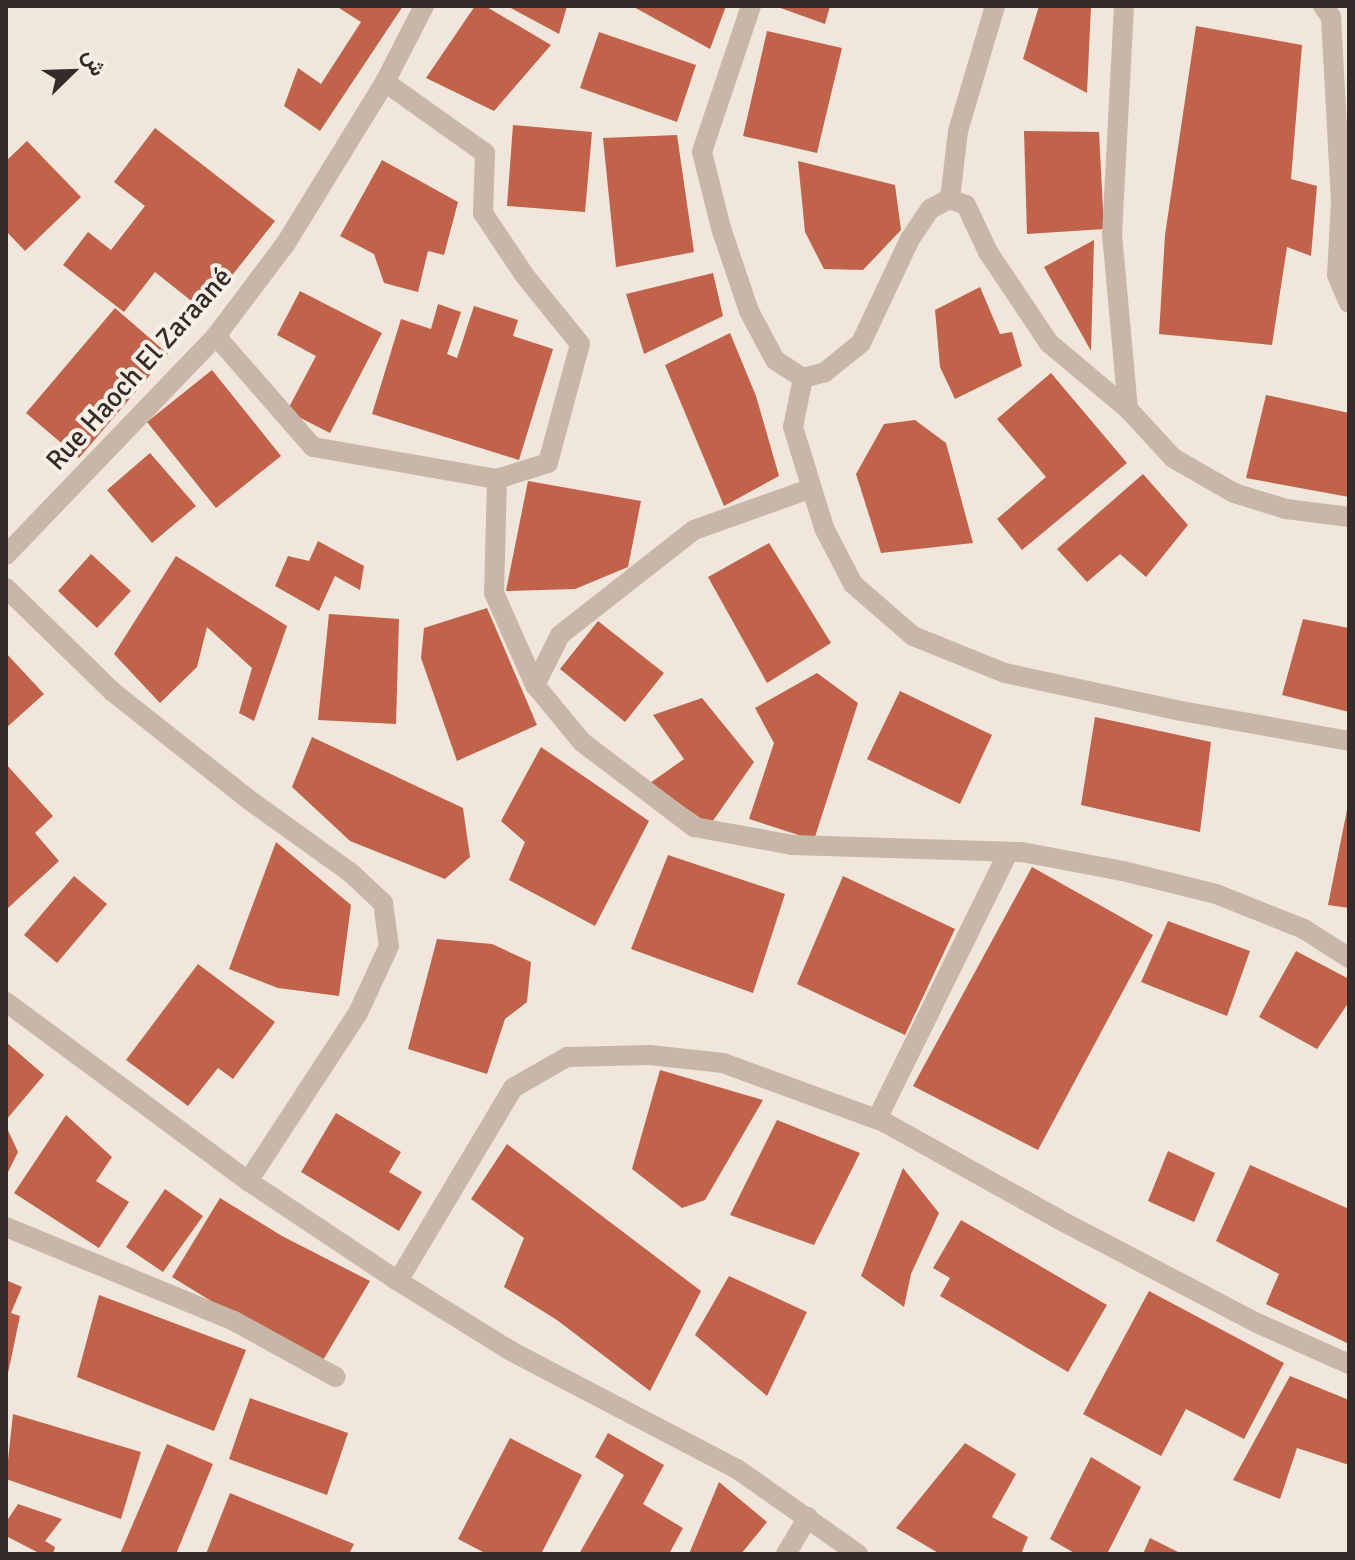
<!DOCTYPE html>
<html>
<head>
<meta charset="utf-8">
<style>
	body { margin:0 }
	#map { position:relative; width:1355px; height:1560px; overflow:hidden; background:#f0e6db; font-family:Signika,Vazirmatn,sans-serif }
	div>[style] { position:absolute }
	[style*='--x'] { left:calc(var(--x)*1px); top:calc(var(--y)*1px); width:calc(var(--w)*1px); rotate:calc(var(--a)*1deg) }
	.building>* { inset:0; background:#c0634a }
	.minor>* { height:20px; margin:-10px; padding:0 10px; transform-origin:10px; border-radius:10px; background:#c8b6a8 }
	span { translate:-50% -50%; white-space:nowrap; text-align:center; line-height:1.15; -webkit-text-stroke:8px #f8f0e7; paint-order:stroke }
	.street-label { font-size:28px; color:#352b28 }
	.frame { position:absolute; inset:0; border:8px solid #352b28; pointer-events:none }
	.north { position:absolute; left:32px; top:32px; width:80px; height:80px; -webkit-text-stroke:6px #f8f0e7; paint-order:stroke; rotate:67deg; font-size:22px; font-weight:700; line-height:32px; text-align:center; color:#352b28 }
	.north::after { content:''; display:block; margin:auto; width:28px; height:36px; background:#352b28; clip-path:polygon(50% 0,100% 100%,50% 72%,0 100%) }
</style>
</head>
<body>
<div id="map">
	<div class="building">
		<div style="clip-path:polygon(336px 6px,403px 6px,320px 131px,284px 106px,298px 68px,321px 84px,361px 22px)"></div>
		<div style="clip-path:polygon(475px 6px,485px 6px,551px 45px,494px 111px,426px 78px)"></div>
		<div style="clip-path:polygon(507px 6px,567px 6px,559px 34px)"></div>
		<div style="clip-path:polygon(632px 6px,726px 6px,710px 49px)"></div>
		<div style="clip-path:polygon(775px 6px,830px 6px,825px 24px)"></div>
		<div style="clip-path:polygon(1039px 6px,1091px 6px,1087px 93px,1023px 59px)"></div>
		<div style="clip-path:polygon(1196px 26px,1302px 45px,1291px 179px,1317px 186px,1311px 256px,1287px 247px,1272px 345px,1159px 334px,1165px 235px)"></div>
		<div style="clip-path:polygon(767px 31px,842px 48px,817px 153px,743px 136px)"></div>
		<div style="clip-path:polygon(599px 32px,696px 65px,677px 122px,580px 88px)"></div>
		<div style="clip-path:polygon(513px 125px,592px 132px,585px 212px,507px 206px)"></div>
		<div style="clip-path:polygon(155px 128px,275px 221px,204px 311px,155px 272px,124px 312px,63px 265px,88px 232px,111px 250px,145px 206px,114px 182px)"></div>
		<div style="clip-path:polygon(1024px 131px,1099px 132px,1104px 229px,1027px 234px)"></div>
		<div style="clip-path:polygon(677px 135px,694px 252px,616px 267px,603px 138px)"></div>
		<div style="clip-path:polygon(27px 141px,81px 197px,25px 251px,6px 231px,6px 161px)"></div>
		<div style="clip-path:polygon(382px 160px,458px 202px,444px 255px,428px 251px,418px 292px,384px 283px,374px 254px,340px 236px)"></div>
		<div style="clip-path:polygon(798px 161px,895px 185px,901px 230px,863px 270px,824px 269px,805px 232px)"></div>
		<div style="clip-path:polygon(1094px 240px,1091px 351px,1044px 267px)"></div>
		<div style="clip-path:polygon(713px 273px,723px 316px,644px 354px,626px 294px)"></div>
		<div style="clip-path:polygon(980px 287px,1000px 334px,1012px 332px,1022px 366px,955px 399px,940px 367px,935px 310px)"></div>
		<div style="clip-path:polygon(300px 291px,382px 333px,330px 433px,287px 411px,316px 356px,277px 335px)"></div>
		<div style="clip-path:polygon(438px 304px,461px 312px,447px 354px,457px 358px,474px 306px,518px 320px,513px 336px,553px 349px,519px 460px,372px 414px,401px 319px,431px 329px)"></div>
		<div style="clip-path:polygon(115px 308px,168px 354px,79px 458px,26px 413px)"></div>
		<div style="clip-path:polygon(730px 333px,756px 396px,779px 476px,724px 506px,665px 365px)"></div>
		<div style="clip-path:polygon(212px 370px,281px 456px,216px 508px,147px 422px)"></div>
		<div style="clip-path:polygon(1051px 373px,1127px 463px,1022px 550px,997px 519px,1046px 477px,997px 419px)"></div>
		<div style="clip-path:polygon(1266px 395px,1349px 413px,1349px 497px,1246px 478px)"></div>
		<div style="clip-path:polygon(915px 420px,946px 443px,973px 543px,881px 553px,856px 474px,884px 424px)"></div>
		<div style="clip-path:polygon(150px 453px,196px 506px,152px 543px,107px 490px)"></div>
		<div style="clip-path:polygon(1143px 474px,1188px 525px,1146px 577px,1120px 554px,1087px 582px,1057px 549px)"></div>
		<div style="clip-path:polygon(528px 481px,641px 501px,628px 567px,575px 589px,506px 591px)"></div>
		<div style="clip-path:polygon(318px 541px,364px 566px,360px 590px,335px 576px,319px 611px,275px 586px,288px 556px,309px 561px)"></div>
		<div style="clip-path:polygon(769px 543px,831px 643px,767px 683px,708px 577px)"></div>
		<div style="clip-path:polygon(91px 554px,131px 591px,97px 628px,58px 591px)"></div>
		<div style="clip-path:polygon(176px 556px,287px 626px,254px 721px,239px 713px,252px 668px,207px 627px,197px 667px,160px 703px,114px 654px)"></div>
		<div style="clip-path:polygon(487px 608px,537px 725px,457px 761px,421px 658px,424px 628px)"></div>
		<div style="clip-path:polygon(329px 614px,399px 619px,396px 724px,318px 720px)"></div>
		<div style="clip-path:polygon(1303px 619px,1349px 628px,1349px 712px,1282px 695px)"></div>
		<div style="clip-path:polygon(598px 621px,664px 673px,625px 722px,560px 669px)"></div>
		<div style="clip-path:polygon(6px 653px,44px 694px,6px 728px)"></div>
		<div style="clip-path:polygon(817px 673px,858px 703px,814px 840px,749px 819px,774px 743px,755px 708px)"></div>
		<div style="clip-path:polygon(900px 691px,992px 735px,960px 804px,867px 759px)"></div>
		<div style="clip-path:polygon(702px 698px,754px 762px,710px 825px,650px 783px,684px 759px,653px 715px)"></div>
		<div style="clip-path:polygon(1095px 717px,1211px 742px,1200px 832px,1081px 805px)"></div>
		<div style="clip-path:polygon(312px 737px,463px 808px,470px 857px,445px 879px,350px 841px,292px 787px)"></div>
		<div style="clip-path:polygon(541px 747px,649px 821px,595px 926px,509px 880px,525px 842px,501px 821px)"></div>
		<div style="clip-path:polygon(6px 764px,53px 816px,35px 833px,59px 861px,8px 908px)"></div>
		<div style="clip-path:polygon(1348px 805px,1349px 806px,1349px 908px,1328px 905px)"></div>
		<div style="clip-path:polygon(276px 842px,351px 905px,339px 996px,278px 988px,229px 969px)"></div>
		<div style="clip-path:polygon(668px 855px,785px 894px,753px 993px,631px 949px)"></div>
		<div style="clip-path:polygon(1032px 867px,1153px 935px,1038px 1150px,913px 1086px)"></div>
		<div style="clip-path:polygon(74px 876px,107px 904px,57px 963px,24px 935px)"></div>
		<div style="clip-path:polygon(843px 876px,955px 929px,905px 1035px,797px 984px)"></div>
		<div style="clip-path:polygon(1168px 921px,1250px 951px,1227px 1016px,1141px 982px)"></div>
		<div style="clip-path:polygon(437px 939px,492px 944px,531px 962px,527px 1002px,505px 1019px,487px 1074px,408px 1049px)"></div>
		<div style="clip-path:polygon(1296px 951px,1349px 979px,1349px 1002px,1317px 1049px,1259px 1017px)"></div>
		<div style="clip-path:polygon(198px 964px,275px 1022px,233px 1079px,218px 1068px,188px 1106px,126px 1060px)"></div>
		<div style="clip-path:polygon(6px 1042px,44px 1075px,6px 1120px)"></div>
		<div style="clip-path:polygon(660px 1070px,763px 1100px,705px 1200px,682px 1208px,632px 1169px)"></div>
		<div style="clip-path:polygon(336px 1113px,401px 1152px,389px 1172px,422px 1192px,399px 1231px,301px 1172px)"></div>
		<div style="clip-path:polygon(66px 1115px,112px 1157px,96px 1181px,129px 1202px,99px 1248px,14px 1193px)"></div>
		<div style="clip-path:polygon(777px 1120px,860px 1153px,814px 1245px,730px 1215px)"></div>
		<div style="clip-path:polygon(6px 1126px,18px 1152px,6px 1176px)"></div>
		<div style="clip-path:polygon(507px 1144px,701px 1291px,650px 1391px,557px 1320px,504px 1287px,524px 1238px,471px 1199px)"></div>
		<div style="clip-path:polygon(1168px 1151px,1215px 1173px,1194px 1222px,1148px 1201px)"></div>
		<div style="clip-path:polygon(1250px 1165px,1349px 1209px,1349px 1344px,1266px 1304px,1279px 1274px,1216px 1241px)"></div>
		<div style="clip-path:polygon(903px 1168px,939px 1213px,911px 1274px,904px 1307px,861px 1276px)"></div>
		<div style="clip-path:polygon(165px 1189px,203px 1216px,163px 1272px,126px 1247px)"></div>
		<div style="clip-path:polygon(220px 1198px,282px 1236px,370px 1281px,319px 1367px,172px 1277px)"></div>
		<div style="clip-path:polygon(961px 1220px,1107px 1305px,1068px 1372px,940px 1296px,950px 1278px,933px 1268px)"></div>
		<div style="clip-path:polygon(729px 1276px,807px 1312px,767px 1396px,695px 1335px)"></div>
		<div style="clip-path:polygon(6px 1280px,22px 1287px,11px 1313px,20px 1316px,7px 1378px)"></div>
		<div style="clip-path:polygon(1149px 1291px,1284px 1363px,1244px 1439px,1186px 1409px,1161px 1456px,1083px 1414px)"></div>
		<div style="clip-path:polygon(99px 1295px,246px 1350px,214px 1431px,77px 1377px)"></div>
		<div style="clip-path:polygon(1290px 1376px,1349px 1400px,1349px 1465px,1297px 1448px,1280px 1499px,1233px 1480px)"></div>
		<div style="clip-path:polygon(250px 1398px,348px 1433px,327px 1495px,229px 1459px)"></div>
		<div style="clip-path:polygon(13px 1414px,141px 1452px,121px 1519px,6px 1479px)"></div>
		<div style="clip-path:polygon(608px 1433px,664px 1465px,643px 1504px,683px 1528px,669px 1554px,579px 1554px,624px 1475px,595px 1457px)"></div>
		<div style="clip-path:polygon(510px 1438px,582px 1475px,541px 1554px,487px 1554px,458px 1539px)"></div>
		<div style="clip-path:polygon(965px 1443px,1016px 1474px,992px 1517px,1028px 1537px,1021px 1554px,940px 1554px,896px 1528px)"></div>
		<div style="clip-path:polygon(167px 1444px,213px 1464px,176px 1554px,120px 1554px)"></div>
		<div style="clip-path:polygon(1091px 1457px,1141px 1487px,1107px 1554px,1076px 1554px,1050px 1539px)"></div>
		<div style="clip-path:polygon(719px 1482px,767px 1522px,741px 1554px,689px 1554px)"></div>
		<div style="clip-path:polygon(230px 1493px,354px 1544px,349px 1554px,206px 1554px)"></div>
		<div style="clip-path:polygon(18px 1504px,62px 1519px,45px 1541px,55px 1547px,53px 1554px,41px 1554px,6px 1536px,6px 1522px)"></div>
		<div style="clip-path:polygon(1150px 1538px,1182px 1554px,1143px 1554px)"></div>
	</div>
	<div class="minor">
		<div style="--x:751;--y:6;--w:154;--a:108.6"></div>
		<div style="--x:702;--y:152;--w:78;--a:76"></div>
		<div style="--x:721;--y:228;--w:88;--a:71.4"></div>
		<div style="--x:749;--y:311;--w:55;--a:62"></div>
		<div style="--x:775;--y:360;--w:33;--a:33"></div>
		<div style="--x:803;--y:378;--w:23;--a:-15"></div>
		<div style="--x:825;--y:372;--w:46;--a:-38.9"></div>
		<div style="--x:861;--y:343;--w:115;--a:-64.8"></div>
		<div style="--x:910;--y:239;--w:36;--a:-56"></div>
		<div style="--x:930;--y:209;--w:22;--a:-27"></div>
		<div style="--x:950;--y:199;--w:17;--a:21"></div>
		<div style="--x:966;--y:205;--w:52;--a:64.9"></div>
		<div style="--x:988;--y:252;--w:110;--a:56.2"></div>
		<div style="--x:1049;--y:343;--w:103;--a:39.9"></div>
		<div style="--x:1128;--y:409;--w:67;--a:47.4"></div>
		<div style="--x:1173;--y:458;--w:70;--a:29.8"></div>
		<div style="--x:1234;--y:493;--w:54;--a:17.1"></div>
		<div style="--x:1286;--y:509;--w:64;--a:7.2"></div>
		<div style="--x:1124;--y:6;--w:228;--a:93"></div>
		<div style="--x:1112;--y:234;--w:176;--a:84.8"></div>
		<div style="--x:1323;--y:6;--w:14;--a:54"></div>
		<div style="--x:1331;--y:17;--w:185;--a:86.9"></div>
		<div style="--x:1341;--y:202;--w:73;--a:93.1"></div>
		<div style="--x:1337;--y:275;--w:30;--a:67"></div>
		<div style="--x:385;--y:82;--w:123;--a:35.4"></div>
		<div style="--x:485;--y:153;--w:60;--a:91.9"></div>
		<div style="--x:483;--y:213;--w:76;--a:56.3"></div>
		<div style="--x:525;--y:276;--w:87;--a:51"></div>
		<div style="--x:580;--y:344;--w:123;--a:105.1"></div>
		<div style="--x:548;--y:463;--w:53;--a:162.6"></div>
		<div style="--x:950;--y:199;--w:68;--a:-83.3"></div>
		<div style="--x:958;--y:131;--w:130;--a:-73.5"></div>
		<div style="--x:216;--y:336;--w:147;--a:48.9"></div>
		<div style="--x:313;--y:447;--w:187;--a:9.9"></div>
		<div style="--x:497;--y:479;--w:114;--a:91.5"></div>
		<div style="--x:494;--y:593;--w:101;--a:66"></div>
		<div style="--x:535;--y:685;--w:74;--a:50.5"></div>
		<div style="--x:582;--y:742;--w:141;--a:37.2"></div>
		<div style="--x:694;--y:827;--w:101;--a:10.3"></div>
		<div style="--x:793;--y:845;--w:229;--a:1.8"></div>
		<div style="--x:1022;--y:852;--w:103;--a:10.7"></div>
		<div style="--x:1123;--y:871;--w:96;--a:13.9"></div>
		<div style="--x:1216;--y:894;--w:95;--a:21.7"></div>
		<div style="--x:1304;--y:929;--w:54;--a:32.8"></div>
		<div style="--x:803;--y:378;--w:50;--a:101.5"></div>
		<div style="--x:793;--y:427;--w:106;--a:72.9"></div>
		<div style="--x:824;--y:528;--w:63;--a:62.6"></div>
		<div style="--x:853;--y:584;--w:79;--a:40.9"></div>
		<div style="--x:913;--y:636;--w:99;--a:21.9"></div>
		<div style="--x:1005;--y:673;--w:180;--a:12.2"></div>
		<div style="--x:1181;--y:711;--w:171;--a:10.1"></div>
		<div style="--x:6;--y:555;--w:303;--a:-46.2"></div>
		<div style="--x:216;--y:336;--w:116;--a:-53"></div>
		<div style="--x:286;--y:243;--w:189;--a:-58.4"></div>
		<div style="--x:385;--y:82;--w:85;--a:-62.8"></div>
		<div style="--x:6;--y:588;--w:149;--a:44.2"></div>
		<div style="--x:113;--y:692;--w:177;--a:38.4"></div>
		<div style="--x:252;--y:802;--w:122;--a:35.6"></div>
		<div style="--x:351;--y:873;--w:44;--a:43.2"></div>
		<div style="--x:383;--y:903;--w:43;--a:82.1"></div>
		<div style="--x:389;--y:946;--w:74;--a:114.8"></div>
		<div style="--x:358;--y:1013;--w:201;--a:123.2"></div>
		<div style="--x:535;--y:685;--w:56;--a:-63.4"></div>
		<div style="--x:560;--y:635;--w:170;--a:-38.1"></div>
		<div style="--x:694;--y:530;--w:125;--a:-19.6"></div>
		<div style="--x:6;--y:1002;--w:301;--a:36.5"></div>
		<div style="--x:248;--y:1181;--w:180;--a:33.7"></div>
		<div style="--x:398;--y:1281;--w:133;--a:31.8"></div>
		<div style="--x:511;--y:1351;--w:255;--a:27.6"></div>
		<div style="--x:737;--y:1469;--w:148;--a:35.1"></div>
		<div style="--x:877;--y:1119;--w:297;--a:-63.8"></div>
		<div style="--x:6;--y:1227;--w:247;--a:22.4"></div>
		<div style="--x:234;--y:1321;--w:116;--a:28.8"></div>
		<div style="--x:398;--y:1281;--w:225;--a:-59.2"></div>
		<div style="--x:513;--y:1088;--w:62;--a:-29.9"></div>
		<div style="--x:567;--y:1057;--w:83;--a:-1.4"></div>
		<div style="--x:650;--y:1055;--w:73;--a:6.3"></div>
		<div style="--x:723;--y:1063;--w:171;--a:20.1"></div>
		<div style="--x:884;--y:1122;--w:199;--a:29.1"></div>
		<div style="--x:1058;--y:1219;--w:225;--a:27.6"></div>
		<div style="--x:1257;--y:1323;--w:101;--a:24"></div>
		<div style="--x:786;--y:1554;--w:43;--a:-59.3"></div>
	</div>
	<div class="street-label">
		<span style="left:139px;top:369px;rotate:-48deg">Rue Haoch El Zaraané</span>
	</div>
	<div class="frame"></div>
	<div class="north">ش</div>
</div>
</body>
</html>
